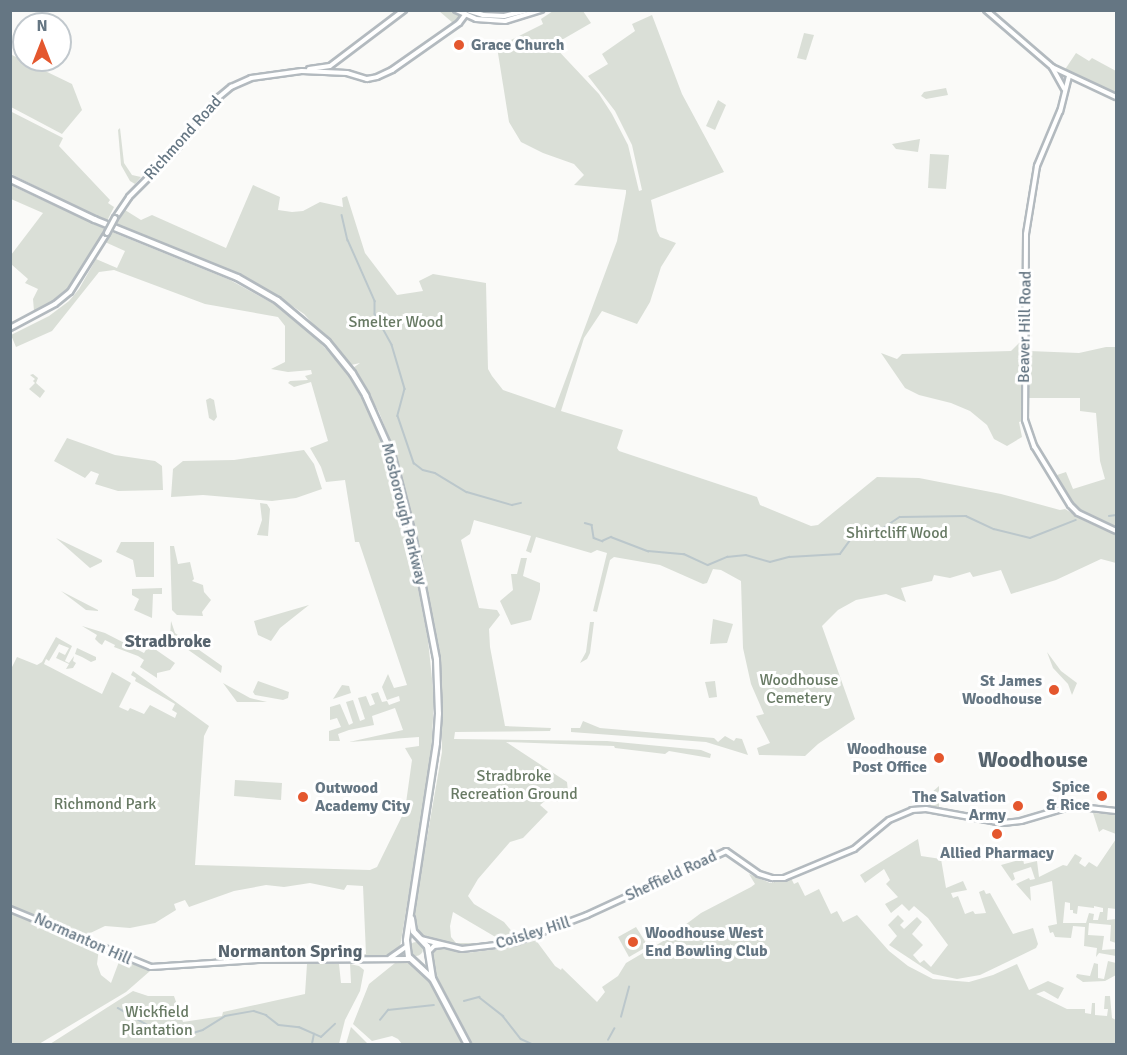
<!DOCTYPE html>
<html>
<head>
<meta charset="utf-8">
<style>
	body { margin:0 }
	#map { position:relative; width:1127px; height:1055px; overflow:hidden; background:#fafaf8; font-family:Signika,sans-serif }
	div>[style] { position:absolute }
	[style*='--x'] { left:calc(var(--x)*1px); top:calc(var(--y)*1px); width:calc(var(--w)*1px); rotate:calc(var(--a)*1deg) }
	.green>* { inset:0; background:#dadfd7 }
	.round { border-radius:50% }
	.stream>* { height:1.5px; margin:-0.75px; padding:0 0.75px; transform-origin:0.75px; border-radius:0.75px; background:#bbc7cb }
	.roads { filter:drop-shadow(2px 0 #b3babf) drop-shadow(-2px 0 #b3babf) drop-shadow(0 2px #b3babf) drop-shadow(0 -2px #b3babf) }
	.secondary>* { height:4px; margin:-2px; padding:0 2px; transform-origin:2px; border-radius:2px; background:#fff }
	.highway>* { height:5px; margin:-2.5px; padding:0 2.5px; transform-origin:2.5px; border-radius:2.5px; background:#fff }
	.bridges { filter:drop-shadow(2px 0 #b3babf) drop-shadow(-2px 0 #b3babf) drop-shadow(0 2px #b3babf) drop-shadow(0 -2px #b3babf) }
	.secondary-bridge>* { height:4px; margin:-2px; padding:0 2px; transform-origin:2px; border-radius:2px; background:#fff }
	.dots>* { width:16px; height:16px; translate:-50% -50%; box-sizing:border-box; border:3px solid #fff; border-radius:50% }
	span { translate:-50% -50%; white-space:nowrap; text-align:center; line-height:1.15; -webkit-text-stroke:6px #fff; paint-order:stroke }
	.poi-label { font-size:16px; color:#657683; font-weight:700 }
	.left { translate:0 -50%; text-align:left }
	.right { translate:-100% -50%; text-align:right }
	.street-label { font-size:16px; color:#657683 }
	.park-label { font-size:16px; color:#687a64 }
	.neighbourhood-label { font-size:18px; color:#57646e; font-weight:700 }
	.district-label { font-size:22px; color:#57646e; font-weight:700 }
	.frame { position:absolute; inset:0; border:12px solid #657683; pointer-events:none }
	.north { position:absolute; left:12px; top:12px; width:60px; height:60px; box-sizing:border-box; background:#fff; border:2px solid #c1c8cd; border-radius:50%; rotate:0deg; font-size:16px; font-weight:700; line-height:24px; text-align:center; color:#657683 }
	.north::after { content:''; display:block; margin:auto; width:21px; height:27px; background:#e4572e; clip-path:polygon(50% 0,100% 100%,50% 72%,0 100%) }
</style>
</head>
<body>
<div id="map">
	<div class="green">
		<div style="clip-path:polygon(439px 11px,454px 11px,461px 17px,453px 23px)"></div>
		<div style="clip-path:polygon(553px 11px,583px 11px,591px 23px,553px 45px,599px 94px,612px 114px,628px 145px,639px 191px,642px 190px,632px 145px,615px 111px,588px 76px,608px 64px,602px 54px,635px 31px,632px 24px,652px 15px,682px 94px,724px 172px,651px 200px,657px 231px,660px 237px,676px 243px,661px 267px,650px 302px,637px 324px,602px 311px,584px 338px,561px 411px,623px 430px,617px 448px,619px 451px,757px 497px,760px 505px,811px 526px,818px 525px,877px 477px,919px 478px,1001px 494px,1060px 510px,1065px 509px,1087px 522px,1116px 535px,1116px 563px,1101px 559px,1056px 580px,1011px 594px,1001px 570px,973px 577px,970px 572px,950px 578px,934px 575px,932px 581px,901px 588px,906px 602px,886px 594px,856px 600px,838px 610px,822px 626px,855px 719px,818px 744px,805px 756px,759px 755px,757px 748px,770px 743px,756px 716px,764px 714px,751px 684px,743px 648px,741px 581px,721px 570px,713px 569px,707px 583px,703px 584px,660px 565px,614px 557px,610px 560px,597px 612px,593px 611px,607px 553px,597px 550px,591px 553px,536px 537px,531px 553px,526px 551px,531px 536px,474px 520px,470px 534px,461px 540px,479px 608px,497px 610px,500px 615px,489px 629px,490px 647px,505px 726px,551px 728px,550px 731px,455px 732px,454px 739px,607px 741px,701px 750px,711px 754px,710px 758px,669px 751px,665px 754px,615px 748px,614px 746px,506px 742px,567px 782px,568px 791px,557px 802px,551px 796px,540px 805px,548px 812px,523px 838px,510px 842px,478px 879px,468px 896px,474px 904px,504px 922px,519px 940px,504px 942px,453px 912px,450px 926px,451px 937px,456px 943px,474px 943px,475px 946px,460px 948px,423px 938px,414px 929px,413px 918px,442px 752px,441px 672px,435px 627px,396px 455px,379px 412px,353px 368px,360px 363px,351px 365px,304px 314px,279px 297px,218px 265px,117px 224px,125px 210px,141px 220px,152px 215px,226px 248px,253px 185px,280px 197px,278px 210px,292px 212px,303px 211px,320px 202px,343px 207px,342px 198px,347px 196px,365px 253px,397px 295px,423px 291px,419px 281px,433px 274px,486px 283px,488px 369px,492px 376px,503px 390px,555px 408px,617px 241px,626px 193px,626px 190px,574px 185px,584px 175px,574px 164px,543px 153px,521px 142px,509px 122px,497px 47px,543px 24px,541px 19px)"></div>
		<div style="clip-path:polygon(804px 33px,814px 35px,806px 60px,797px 58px)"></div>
		<div style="clip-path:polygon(1076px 53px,1089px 61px,1092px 58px,1116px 71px,1116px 93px,1064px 71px)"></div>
		<div style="clip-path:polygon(10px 54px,72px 84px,82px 110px,62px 134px,11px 107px)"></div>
		<div style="clip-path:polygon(946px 88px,948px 95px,926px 99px,921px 96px,924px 92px)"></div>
		<div style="clip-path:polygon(718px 100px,726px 105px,715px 130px,706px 126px)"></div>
		<div style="clip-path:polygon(10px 111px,63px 138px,59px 146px,110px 200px,108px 203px,114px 207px,107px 221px,11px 174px)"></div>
		<div style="clip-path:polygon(120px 128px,124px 163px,132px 175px,141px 177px,135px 184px,130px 181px,121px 165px,118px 130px)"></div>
		<div style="clip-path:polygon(920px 139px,918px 152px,896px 149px,892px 144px)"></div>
		<div style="clip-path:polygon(930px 154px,949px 155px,946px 189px,928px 188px)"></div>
		<div style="clip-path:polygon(10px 185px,105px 229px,80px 274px,68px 288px,50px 304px,34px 311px,33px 299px,38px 289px,25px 283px,28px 279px,11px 264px,11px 255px,43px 213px,11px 199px)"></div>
		<div style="clip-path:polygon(112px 232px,230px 280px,283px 309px,310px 331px,347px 373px,366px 406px,386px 454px,418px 588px,428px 640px,434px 698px,431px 759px,405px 917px,400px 947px,390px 955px,377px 958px,310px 959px,310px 954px,366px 954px,363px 886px,347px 885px,344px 890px,310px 883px,284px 887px,266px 885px,234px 891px,189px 907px,185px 900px,174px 904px,176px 910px,155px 923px,130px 928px,105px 926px,82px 937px,11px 908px,11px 669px,17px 657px,37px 665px,42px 662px,56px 637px,72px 646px,65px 661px,69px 663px,74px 656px,73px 661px,76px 663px,73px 668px,66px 669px,69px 664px,56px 658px,59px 652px,65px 655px,69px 648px,59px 644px,49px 661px,46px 659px,44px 664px,102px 694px,112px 672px,131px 683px,119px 707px,128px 711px,130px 708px,144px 714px,150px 705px,175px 718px,177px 713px,172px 710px,175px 704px,135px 681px,136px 678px,131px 675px,133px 671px,209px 726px,204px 736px,195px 865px,370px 870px,377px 867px,405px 810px,412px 760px,405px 748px,419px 746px,419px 737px,349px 742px,403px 730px,395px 708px,372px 716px,374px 725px,349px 730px,338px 734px,340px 741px,329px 741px,329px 731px,341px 727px,337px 718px,330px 720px,330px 707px,340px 704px,349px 725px,353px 723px,346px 702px,353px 700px,360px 721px,365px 719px,358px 698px,366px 696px,370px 706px,375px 704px,371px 694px,378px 692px,382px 702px,387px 701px,389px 705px,400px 701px,399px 696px,387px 700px,382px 687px,388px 674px,394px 688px,407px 685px,359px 542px,355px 542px,345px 480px,326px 482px,321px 467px,310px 448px,328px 441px,311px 382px,294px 387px,288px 383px,290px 381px,308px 380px,305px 376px,312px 374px,311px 370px,288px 372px,271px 369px,285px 362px,285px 326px,278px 317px,205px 304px,114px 270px,99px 272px,52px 331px,16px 347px,11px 335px,49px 316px,69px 301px,79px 289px,96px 259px,117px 268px,125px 251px,105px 242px)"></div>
		<div style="clip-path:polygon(1022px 340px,1023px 421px,1019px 422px,1022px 437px,1007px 446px,994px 439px,987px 425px,970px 411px,951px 403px,919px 395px,905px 388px,881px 353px,897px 359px,902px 354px,1011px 351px)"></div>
		<div style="clip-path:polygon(1106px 347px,1116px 347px,1116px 527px,1080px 511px,1073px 504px,1057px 475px,1066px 472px,1073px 489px,1105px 479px,1100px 461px,1096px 413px,1080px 411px,1080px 398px,1029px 398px,1029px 351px,1079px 353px)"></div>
		<div style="clip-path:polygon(33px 374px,38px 378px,36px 383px,45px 391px,40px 398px,29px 389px,35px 383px,33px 381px,35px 379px,30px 375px)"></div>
		<div style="clip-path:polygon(210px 398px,214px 400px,217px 417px,214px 421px,209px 418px,206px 400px)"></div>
		<div style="clip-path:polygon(67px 438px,115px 455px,155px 461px,162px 466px,163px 490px,118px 491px,95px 484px,99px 474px,91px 471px,85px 478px,54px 461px)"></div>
		<div style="clip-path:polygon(304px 450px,314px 464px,322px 489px,296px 498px,272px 501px,203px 495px,171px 497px,173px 469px,183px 461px,234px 460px)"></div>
		<div style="clip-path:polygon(260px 503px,267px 504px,270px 509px,268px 536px,257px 535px,262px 520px)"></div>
		<div style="clip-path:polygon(56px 538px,102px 560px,102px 562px,90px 568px)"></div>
		<div style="clip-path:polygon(121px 542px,154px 542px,154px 577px,136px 577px,133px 560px,116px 552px)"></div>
		<div style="clip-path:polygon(170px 546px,174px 546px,178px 564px,190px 562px,194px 579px,192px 581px,203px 585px,204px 592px,211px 600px,202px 612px,203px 616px,177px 615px,172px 610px)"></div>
		<div style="clip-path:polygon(521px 558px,527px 558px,523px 576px,540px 583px,540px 590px,531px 620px,511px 625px,500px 601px,513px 590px,511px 574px,517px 574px)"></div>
		<div style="clip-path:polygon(162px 588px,162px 594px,153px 594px,152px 618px,134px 610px,139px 599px,132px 595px,132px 589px)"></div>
		<div style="clip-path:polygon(61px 591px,98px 610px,98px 611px,86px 610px)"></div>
		<div style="clip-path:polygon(309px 605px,280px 628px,271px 641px,258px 635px,254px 621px)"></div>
		<div style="clip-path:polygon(713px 619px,733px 624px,727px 643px,710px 644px)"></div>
		<div style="clip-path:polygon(171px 621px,175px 633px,222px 666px,221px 673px,170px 637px)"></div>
		<div style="clip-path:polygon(590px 622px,594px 622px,590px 653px,587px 659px,580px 663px,586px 652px)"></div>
		<div style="clip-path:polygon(82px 626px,105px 633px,144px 653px,149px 645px,175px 663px,170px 670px,157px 673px,157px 678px,140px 667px,144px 660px,138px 656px,114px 647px,115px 645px,105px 640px,102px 645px,99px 643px,95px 639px,97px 635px)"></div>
		<div style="clip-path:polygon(77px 648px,96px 657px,96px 660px,91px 662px,82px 657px,75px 654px)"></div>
		<div style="clip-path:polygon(1047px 652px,1061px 671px,1077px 683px,1072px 695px,1068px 684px,1053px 668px)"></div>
		<div style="clip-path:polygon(258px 681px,289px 692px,288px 698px,283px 700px,255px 695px,253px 692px)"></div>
		<div style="clip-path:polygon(715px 681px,717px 697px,709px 698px,705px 682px)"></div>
		<div style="clip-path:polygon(223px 683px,250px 698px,267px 702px,237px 702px)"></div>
		<div style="clip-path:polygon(342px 685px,349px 686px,351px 693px,333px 699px)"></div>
		<div style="clip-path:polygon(583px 721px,600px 728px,714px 738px,718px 742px,725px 736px,734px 741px,736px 738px,742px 739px,748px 755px,706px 742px,571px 732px,571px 728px,580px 728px)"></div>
		<div style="clip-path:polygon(235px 780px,282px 783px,281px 800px,234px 796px)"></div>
		<div style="clip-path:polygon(939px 786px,939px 807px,922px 805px,921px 802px)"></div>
		<div style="clip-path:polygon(1093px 813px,1116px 814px,1116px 834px,1103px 829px,1099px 832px)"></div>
		<div style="clip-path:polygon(918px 839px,921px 856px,941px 859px,946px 888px,963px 881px,967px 890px,951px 893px,953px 898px,958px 896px,965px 914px,973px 911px,975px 914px,986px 913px,979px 892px,984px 890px,986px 894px,990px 893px,1013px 934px,1033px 928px,1038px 944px,1036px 948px,980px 975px,957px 979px,933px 974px,889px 945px,897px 936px,888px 925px,898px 915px,904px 921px,900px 925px,904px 929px,917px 917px,922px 922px,912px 934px,923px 945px,913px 955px,920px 963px,924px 960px,931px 967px,948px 945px,928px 918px,914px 906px,909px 911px,902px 904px,891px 913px,885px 904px,898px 897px,886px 884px,890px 880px,884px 869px,865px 883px,860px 875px)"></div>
		<div style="clip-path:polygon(evenodd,1116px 839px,1116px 909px,1108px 908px,1107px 920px,1116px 919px,1116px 943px,1110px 941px,1111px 925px,1089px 923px,1088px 935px,1104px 936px,1102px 950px,1116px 949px,1116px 956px,1099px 953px,1096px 957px,1097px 948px,1084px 946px,1085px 927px,1073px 926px,1071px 938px,1055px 937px,1053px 932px,1050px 933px,1048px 926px,1057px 924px,1052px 881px,1030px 887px,1031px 901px,1016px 884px,1029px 878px,1030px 880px,1035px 879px,1031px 867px,1013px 873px,1015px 879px,1012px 881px,1001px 865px,1023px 859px,1024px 864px,1037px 861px,1039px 877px,1063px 865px,1067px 866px,1075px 854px,1082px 858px,1079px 863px,1085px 867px,1089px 862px,1097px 867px,1116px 839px,1065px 902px,1070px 903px,1070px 910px,1073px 910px,1073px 913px,1077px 914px,1078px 906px,1094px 908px,1094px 906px,1103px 908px,1103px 912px,1100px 912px,1098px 920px,1093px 920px,1094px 914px,1089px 913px,1086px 923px,1063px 923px,1065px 902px)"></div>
		<div style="clip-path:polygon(749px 874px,770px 883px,791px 878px,794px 884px,798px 882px,805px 896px,819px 889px,831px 914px,837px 911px,843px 922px,857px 915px,889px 951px,908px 966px,933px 979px,969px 982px,993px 975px,1017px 964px,1029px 990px,1048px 981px,1064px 988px,1058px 999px,1044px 991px,1036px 994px,1067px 1009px,1085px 1009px,1085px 1013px,1091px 1014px,1092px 1003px,1095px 1003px,1095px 1015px,1107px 1016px,1108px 1009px,1104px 1009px,1105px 996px,1110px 996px,1112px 1018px,1116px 1020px,1116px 1044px,471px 1044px,431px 969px,430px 951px,437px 948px,466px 953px,513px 947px,535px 939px,555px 966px,561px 970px,562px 968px,597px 1002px,605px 992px,602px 987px,618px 976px,626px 963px,665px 940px,701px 913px,751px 887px,755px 884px)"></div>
		<div style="clip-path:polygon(11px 912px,99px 948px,97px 964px,101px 975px,111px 983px,120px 959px,150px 971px,126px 992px,39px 1044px,11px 1044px)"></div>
		<div style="clip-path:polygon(636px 927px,648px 946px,629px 957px,618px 937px)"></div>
		<div class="round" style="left:409px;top:942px;width:14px;height:14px"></div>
		<div style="clip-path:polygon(1108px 961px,1116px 963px,1116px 975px,1105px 981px,1083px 982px,1076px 977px,1077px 974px,1090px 976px,1094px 963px,1098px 964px,1098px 978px,1104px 979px)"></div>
		<div style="clip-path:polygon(408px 962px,415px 964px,430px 980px,463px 1044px,402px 1044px,398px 1039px,392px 1036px,372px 1041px,353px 1024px,369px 984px,395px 963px)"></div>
		<div style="clip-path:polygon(307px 964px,339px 964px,341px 983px,351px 983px,350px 964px,359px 966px,364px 970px,360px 991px,345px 1020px,339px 1044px,50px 1044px,133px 991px,148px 996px,174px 996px,183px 1022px,222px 1016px,223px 1012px,305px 994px)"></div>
		<div style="clip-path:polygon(351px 1027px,368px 1044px,346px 1044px)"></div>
	</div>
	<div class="stream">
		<div style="--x:342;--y:215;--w:26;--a:77"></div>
		<div style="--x:348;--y:240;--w:67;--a:66.1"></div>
		<div style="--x:375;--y:301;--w:13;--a:90"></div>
		<div style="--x:375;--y:314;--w:35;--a:61"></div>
		<div style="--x:392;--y:345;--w:46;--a:73.5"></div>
		<div style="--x:405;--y:389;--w:28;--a:105"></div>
		<div style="--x:398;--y:416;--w:50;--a:71.2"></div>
		<div style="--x:414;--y:463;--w:11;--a:38"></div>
		<div style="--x:423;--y:470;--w:12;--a:14"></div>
		<div style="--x:435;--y:473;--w:37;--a:31"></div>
		<div style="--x:467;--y:492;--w:47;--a:16.1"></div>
		<div style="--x:512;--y:505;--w:9;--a:-13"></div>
		<div style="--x:1109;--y:516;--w:7;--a:-8"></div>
		<div style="--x:585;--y:523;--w:7;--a:16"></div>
		<div style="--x:592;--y:525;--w:13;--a:81"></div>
		<div style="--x:594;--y:538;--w:9;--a:21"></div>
		<div style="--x:602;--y:541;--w:10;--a:-24"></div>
		<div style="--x:611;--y:537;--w:40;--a:21"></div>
		<div style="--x:648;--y:551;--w:36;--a:5"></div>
		<div style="--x:684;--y:554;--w:26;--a:25"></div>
		<div style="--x:708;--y:565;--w:21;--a:-23"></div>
		<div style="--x:727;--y:557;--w:19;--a:-6"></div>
		<div style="--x:746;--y:555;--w:25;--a:16"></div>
		<div style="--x:770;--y:562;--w:20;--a:-15"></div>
		<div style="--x:789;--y:557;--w:51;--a:-3.4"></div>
		<div style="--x:840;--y:554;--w:19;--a:-54"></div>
		<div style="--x:851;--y:539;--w:22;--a:-10"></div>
		<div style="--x:873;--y:535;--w:32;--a:-34"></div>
		<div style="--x:900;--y:517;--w:66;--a:-0.9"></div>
		<div style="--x:966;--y:516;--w:31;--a:25"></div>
		<div style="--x:994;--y:529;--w:37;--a:14"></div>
		<div style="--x:1030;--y:538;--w:49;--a:-21.4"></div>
		<div style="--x:464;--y:1001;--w:16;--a:-15"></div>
		<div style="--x:479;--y:997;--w:31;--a:38"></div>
		<div style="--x:503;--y:1016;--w:29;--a:52"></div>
		<div style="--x:521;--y:1039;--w:12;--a:24"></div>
		<div style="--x:118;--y:1008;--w:36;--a:30"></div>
		<div style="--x:149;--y:1026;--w:45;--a:9"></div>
		<div style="--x:193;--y:1033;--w:10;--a:-17"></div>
		<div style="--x:203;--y:1030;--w:26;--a:-32"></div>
		<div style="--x:225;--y:1016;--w:29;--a:-10"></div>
		<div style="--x:254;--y:1011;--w:13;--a:18"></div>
		<div style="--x:266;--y:1015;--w:16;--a:38"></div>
		<div style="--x:279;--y:1025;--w:20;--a:6"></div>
		<div style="--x:299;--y:1027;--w:24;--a:24"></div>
		<div style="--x:321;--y:1037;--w:19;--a:-43"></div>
		<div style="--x:621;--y:1017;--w:31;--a:-75"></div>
		<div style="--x:380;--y:1020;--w:13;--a:-51"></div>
		<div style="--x:388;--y:1010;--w:46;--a:-6.2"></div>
		<div style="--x:608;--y:1040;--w:13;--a:-61"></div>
		<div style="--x:312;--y:1044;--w:10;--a:-79"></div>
	</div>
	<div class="roads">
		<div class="secondary">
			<div style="--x:456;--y:10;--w:22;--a:24"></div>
			<div style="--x:476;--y:19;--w:29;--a:4"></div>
			<div style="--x:505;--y:21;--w:38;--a:-17"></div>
			<div style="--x:467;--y:10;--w:17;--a:17"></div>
			<div style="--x:483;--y:15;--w:21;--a:3"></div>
			<div style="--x:504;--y:16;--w:25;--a:-14"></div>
			<div style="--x:986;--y:10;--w:87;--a:40.8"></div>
			<div style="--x:1052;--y:67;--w:71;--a:25.1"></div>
			<div style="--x:1052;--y:67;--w:25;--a:61"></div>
			<div style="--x:309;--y:69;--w:21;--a:-8"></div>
			<div style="--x:330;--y:66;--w:93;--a:-37.1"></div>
			<div style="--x:1069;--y:76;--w:36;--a:104"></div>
			<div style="--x:1060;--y:111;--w:60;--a:112.7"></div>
			<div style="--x:1037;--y:166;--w:69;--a:99.2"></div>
			<div style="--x:1026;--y:234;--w:186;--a:90.3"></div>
			<div style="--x:1025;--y:420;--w:28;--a:71"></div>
			<div style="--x:1034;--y:446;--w:69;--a:58.6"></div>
			<div style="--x:1070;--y:505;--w:11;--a:45"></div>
			<div style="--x:1078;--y:513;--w:42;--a:25.3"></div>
			<div style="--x:115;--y:218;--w:25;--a:-56"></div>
			<div style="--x:129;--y:197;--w:65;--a:-45"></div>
			<div style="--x:175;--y:151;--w:70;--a:-50.8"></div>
			<div style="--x:219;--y:97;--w:16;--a:-40"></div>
			<div style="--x:231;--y:87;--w:22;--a:-24"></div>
			<div style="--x:251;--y:78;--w:51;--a:-7.8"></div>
			<div style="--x:302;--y:71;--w:45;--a:2.5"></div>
			<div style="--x:347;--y:73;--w:21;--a:17"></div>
			<div style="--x:367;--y:79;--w:10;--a:-11"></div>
			<div style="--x:377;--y:77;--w:17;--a:-25"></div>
			<div style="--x:392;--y:70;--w:82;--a:-35"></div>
			<div style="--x:459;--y:23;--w:10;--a:-53"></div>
			<div style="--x:465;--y:15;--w:5;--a:-101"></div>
			<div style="--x:10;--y:328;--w:51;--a:-28.1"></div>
			<div style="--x:55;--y:304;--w:19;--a:-39"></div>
			<div style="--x:70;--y:292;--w:70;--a:-57.9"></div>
			<div style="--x:10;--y:909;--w:152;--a:22.4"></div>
			<div style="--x:151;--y:967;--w:107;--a:-3.7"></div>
			<div style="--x:258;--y:960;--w:152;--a:-0.4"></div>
			<div style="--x:421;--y:939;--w:42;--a:13.7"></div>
			<div style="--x:462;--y:949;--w:51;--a:-6.7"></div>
			<div style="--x:513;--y:943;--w:79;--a:-20.7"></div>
			<div style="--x:587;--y:915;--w:153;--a:-24.7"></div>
			<div style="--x:726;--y:851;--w:40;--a:34.9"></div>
			<div style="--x:759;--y:874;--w:14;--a:17"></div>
			<div style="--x:772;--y:878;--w:12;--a:0"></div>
			<div style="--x:784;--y:878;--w:76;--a:-22.5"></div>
			<div style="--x:854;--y:849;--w:45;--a:-39.6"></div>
			<div style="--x:889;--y:820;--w:25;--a:-23"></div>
			<div style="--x:912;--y:810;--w:14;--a:-4"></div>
			<div style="--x:926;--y:809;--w:78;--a:10.3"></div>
			<div style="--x:1003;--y:823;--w:18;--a:-6"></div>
			<div style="--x:1021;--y:821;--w:53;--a:-16.4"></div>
			<div style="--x:1072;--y:806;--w:44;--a:6.5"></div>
			<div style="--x:428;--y:952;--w:8;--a:-45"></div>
			<div style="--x:434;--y:946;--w:9;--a:-6"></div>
			<div style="--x:390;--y:958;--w:19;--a:-35"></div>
		</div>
		<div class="highway">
			<div style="--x:10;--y:179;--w:93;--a:25.5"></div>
			<div style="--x:94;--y:219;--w:154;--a:22.1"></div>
			<div style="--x:237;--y:277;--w:46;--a:29.9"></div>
			<div style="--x:277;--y:300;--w:65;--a:40"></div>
			<div style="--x:327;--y:342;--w:40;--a:51"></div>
			<div style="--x:352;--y:373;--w:26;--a:59"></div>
			<div style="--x:365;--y:395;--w:64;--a:65.9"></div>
			<div style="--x:391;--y:453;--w:84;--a:75.5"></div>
			<div style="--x:412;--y:534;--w:127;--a:79.1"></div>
			<div style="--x:436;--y:659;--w:54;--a:87.9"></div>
			<div style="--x:438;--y:713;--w:30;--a:94"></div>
			<div style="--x:436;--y:743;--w:199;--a:98.7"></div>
			<div style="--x:406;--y:940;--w:16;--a:83"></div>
			<div style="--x:408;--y:956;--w:33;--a:43"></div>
			<div style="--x:411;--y:918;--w:13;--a:81"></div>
			<div style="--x:413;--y:931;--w:21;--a:47"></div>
			<div style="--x:427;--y:946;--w:32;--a:81"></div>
			<div style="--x:432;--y:978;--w:75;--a:62.1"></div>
		</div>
	</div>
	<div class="bridges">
		<div class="secondary-bridge">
			<div style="--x:107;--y:233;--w:17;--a:-62"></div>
		</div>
	</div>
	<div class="dots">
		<div style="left:459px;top:45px;background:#e4572e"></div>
		<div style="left:1054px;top:690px;background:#e4572e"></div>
		<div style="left:939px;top:758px;background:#e4572e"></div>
		<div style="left:1102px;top:796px;background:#e4572e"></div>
		<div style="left:303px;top:797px;background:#e4572e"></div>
		<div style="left:1018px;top:806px;background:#e4572e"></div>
		<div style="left:997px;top:834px;background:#e4572e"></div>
		<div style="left:633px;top:942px;background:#e4572e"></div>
	</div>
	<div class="poi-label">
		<span class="left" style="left:471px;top:45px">Grace Church</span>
		<span class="right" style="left:1042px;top:690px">St James<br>Woodhouse</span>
		<span class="right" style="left:927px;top:758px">Woodhouse<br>Post Office</span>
		<span class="right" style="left:1090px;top:796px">Spice<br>&amp; Rice</span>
		<span class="left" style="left:315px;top:797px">Outwood<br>Academy City</span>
		<span class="right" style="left:1006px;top:806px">The Salvation<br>Army</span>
		<span style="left:997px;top:853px">Allied Pharmacy</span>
		<span class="left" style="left:645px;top:942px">Woodhouse West<br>End Bowling Club</span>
	</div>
	<div class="street-label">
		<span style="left:183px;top:138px;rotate:-48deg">Richmond Road</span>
		<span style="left:1025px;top:327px;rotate:-89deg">Beaver Hill Road</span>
		<span style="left:404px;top:514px;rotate:76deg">Mosborough Parkway</span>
		<span style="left:671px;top:876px;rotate:-25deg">Sheffield Road</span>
		<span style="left:533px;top:933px;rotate:-17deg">Coisley Hill</span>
		<span style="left:83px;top:939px;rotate:24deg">Normanton Hill</span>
	</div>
	<div class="park-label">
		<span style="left:396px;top:322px">Smelter Wood</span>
		<span style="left:897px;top:533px">Shirtcliff Wood</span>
		<span style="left:799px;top:689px">Woodhouse<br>Cemetery</span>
		<span style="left:514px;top:785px">Stradbroke<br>Recreation Ground</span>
		<span style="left:105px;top:804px">Richmond Park</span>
		<span style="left:157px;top:1021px">Wickfield<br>Plantation</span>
	</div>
	<div class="neighbourhood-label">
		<span style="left:168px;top:641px">Stradbroke</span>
		<span style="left:290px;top:951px">Normanton Spring</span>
	</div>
	<div class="district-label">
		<span style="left:1033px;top:760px">Woodhouse</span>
	</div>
	<div class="frame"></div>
	<div class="north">N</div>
</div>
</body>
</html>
